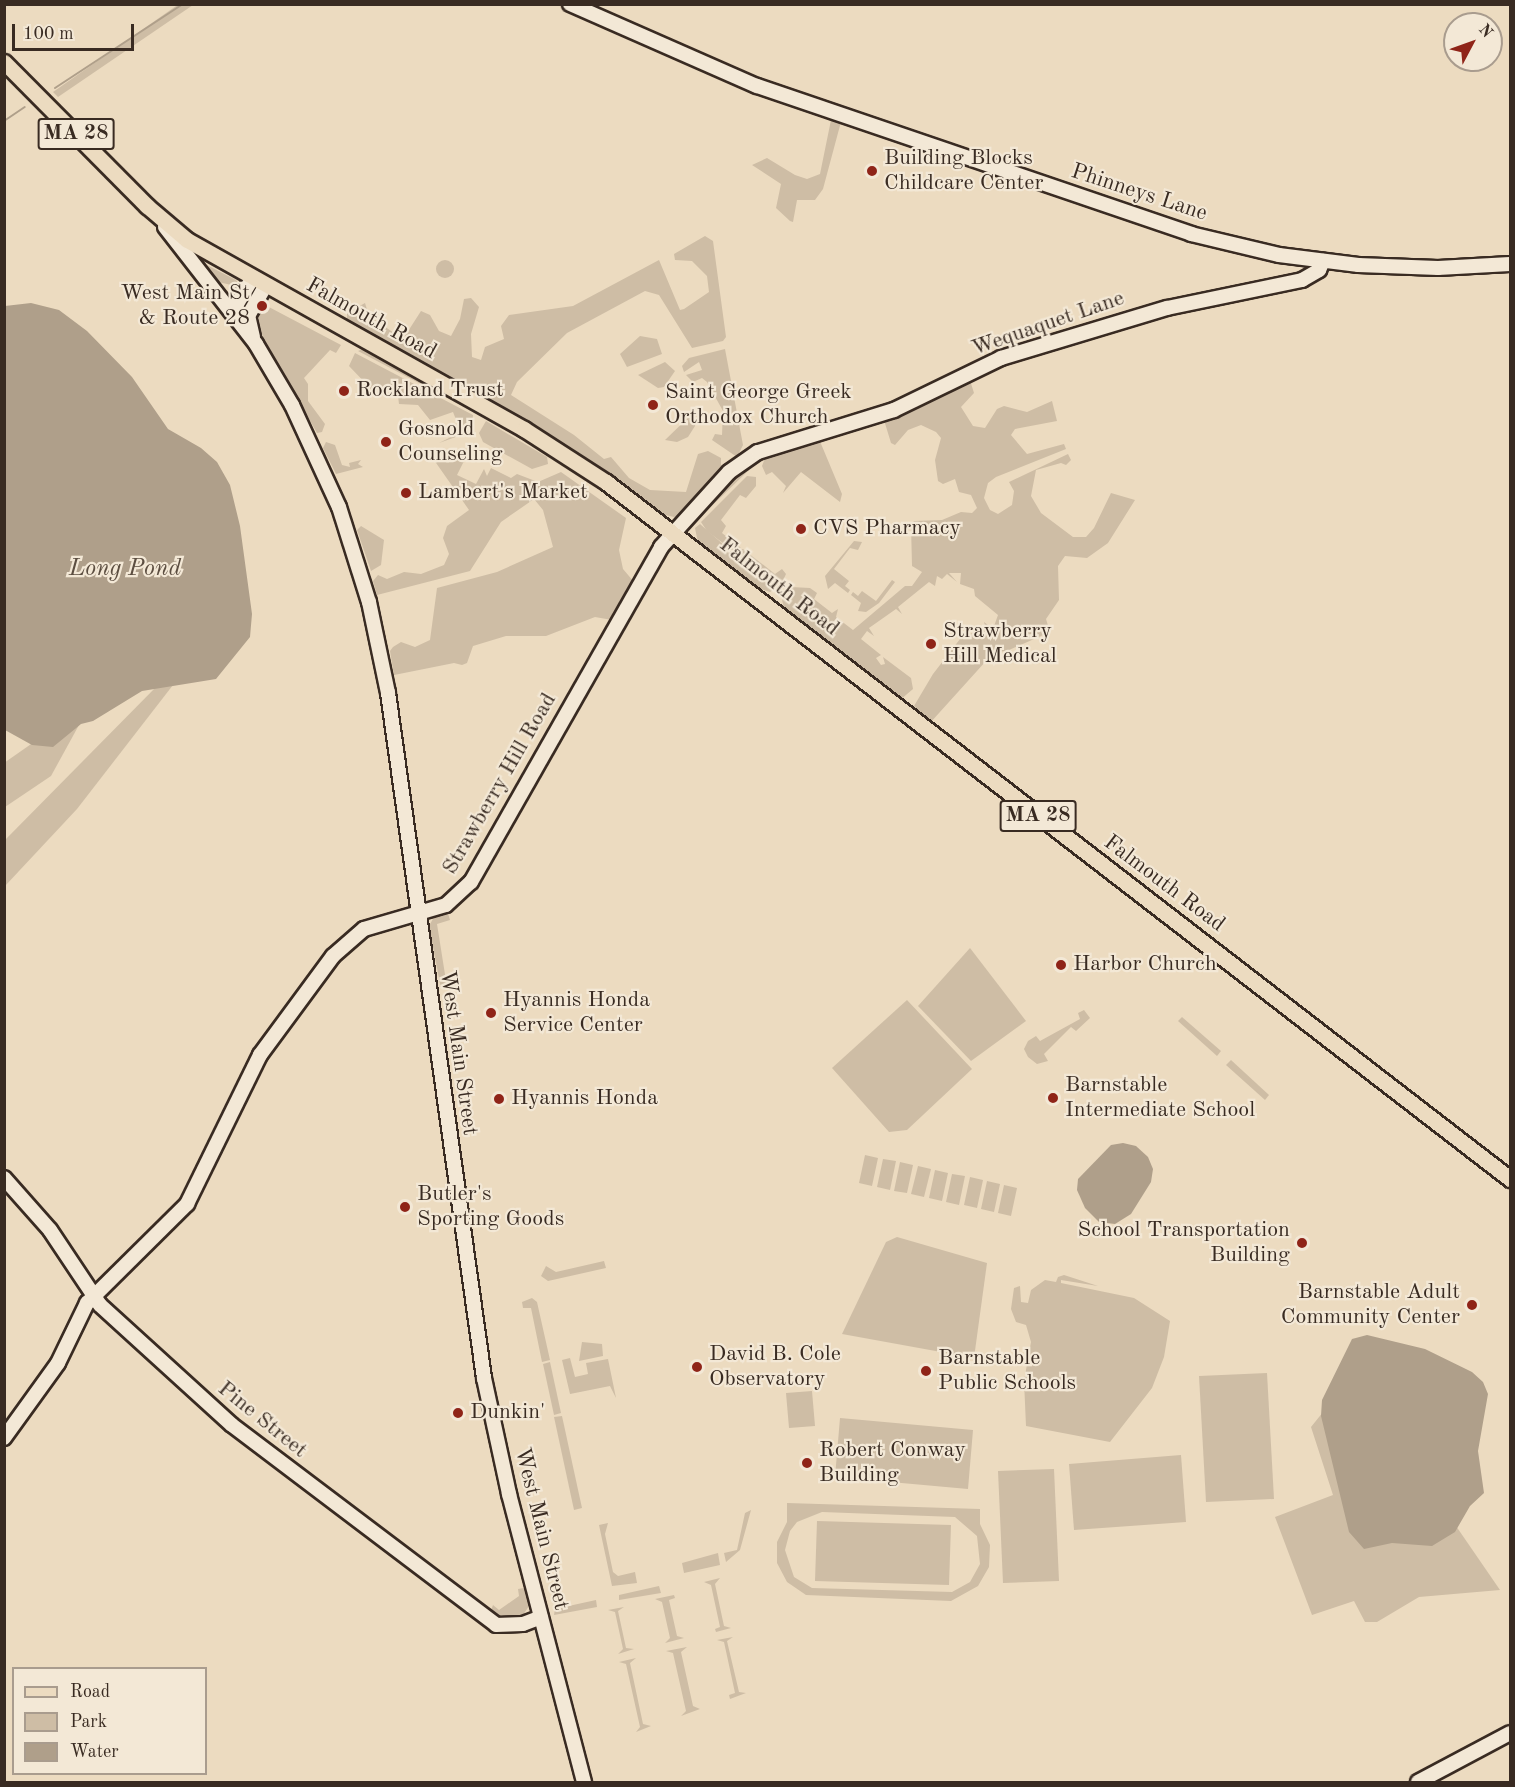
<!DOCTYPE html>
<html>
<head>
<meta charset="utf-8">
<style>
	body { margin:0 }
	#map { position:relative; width:1515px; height:1787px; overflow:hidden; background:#ecdbc0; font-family:"Old Standard TT",serif }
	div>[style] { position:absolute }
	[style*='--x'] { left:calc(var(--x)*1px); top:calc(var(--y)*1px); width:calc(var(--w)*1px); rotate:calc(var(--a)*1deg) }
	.green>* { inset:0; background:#cebda5 }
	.round { border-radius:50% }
	.water>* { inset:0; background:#af9f8a }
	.stream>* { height:2px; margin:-1px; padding:0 1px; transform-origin:1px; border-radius:1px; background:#af9f8a }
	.roads { filter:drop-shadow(2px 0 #392b22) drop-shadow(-2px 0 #392b22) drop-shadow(0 2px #392b22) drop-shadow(0 -2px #392b22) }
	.secondary>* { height:14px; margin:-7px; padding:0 7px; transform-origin:7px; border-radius:7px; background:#f3e8d6 }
	.primary>* { height:15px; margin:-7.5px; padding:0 7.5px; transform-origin:7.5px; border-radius:7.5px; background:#ecdbc0 }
	.dots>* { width:16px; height:16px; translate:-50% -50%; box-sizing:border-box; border:3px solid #f3e8d6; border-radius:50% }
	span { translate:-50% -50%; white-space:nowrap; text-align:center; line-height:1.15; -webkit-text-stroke:4.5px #f3e8d6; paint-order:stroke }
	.shield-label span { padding:2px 4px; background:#f3e8d6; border:2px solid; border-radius:4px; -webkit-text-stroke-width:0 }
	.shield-label { font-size:21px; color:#392b22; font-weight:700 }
	.poi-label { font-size:22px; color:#392b22 }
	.left { translate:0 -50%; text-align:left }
	.right { translate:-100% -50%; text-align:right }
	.street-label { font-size:22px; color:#392b22 }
	.water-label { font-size:24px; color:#5c4e41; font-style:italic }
	.frame { position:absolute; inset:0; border:6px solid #392b22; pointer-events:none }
	.legend { position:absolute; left:12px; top:1667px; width:195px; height:108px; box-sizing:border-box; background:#f3e8d6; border:2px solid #a99c8e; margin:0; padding:8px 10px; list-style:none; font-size:18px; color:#392b22 }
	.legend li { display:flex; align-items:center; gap:12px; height:30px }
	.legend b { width:30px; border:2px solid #a99c8e }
	.north { position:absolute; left:1443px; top:12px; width:60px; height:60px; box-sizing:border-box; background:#f3e8d6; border:2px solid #a99c8e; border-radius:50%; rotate:49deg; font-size:16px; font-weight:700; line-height:24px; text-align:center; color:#392b22 }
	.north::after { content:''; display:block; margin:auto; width:21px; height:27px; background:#8f2418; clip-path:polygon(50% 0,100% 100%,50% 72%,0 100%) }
	.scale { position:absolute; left:12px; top:24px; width:122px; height:27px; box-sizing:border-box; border:3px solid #392b22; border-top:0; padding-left:8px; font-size:18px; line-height:21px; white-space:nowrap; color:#392b22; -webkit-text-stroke:4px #f3e8d6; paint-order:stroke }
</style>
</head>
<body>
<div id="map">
	<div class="green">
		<div style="clip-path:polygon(179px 4px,193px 5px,58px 97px,53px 92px)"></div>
		<div style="clip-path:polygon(832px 115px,842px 118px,823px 189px,815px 200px,797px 200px,793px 222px,790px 221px,776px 208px,781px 184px,752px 165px,767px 158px,795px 175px,807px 179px,820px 174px)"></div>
		<div style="clip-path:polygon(705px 236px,713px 241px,726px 337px,723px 341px,692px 348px,659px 295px,645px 291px,567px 333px,517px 382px,511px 395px,574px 435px,604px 459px,611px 457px,629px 478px,650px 490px,686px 492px,698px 454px,708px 451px,721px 458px,721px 474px,683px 514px,674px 517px,661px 514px,559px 441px,347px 323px,347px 313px,365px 303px,369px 316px,403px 339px,421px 311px,430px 315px,439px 331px,451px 336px,460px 319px,464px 299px,471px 298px,479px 307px,471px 334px,472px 357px,481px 360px,485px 347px,504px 339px,501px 326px,509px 315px,573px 306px,659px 260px,680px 310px,684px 309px,709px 292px,707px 276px,692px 261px,675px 260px,674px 254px)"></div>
		<div class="round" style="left:436px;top:260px;width:18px;height:18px"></div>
		<div style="clip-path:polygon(199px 261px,236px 280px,240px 287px,214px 281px)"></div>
		<div style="clip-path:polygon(267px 306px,341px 345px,336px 353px,330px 350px,304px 378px,308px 384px,308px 401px,325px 424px,322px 432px,317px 433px,258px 328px,259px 314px)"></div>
		<div style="clip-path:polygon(640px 336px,657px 339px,662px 354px,627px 367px,620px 354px)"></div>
		<div style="clip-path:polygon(363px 349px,463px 403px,472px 411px,358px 351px)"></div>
		<div style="clip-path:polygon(725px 349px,743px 445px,737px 457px,712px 440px,715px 434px,722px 435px,723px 411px,707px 382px,702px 378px,693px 382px,686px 375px,702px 370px,699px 362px,684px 372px,682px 366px,689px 358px)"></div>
		<div style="clip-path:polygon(355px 353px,473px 415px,472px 426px,464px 434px,439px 443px,461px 432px,453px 412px,430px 420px,418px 405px,399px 404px,398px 396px,377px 384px,371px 389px,349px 366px)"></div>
		<div style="clip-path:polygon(665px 362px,675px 371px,664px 387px,658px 388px,638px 375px)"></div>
		<div style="clip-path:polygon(969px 377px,974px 393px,961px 407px,973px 426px,985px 428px,997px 409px,1004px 406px,1027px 412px,1052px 401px,1057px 421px,1015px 429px,1011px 435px,1027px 454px,1064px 444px,1066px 449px,996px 477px,988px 483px,984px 498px,990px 510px,998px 514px,1012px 505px,1014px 491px,1009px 482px,1068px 454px,1071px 460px,1066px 465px,1061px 463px,1036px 470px,1031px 496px,1041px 513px,1073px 537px,1086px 537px,1094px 528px,1111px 493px,1135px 500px,1108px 543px,1087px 558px,1065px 556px,1058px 566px,1059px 600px,1046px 619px,1050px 632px,1009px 650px,986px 655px,986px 661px,930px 723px,914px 706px,933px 674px,967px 630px,970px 634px,986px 629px,984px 622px,993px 629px,998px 615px,975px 596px,974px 589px,960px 584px,961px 573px,949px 573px,957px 582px,947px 574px,942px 579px,937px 576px,935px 586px,929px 582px,898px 607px,902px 614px,896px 609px,869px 628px,874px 636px,867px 631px,861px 639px,881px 655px,876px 658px,881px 665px,885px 664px,883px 657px,911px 678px,913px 689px,900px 700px,784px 608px,782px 600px,791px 587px,810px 588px,817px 593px,814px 599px,832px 613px,838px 609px,836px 617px,853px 630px,905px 586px,912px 586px,922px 572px,912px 566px,911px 525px,914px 521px,942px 520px,961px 512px,972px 513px,977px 508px,971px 495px,959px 492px,955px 479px,943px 484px,938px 481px,935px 460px,941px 438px,936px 432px,921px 425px,908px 430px,895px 445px,891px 443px,884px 420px)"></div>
		<div style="clip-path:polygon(695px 411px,695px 426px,688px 437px,677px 442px,665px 440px)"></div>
		<div style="clip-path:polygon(486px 421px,547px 457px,548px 464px,532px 469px,483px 442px,479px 433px)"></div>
		<div style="clip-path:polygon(819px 439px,842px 494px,840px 502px,801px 472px,783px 493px,786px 486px,772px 472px,766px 475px,762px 466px,767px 453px)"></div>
		<div style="clip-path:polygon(326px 442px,335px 445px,342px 465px,350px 467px,349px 463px,361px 460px,358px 464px,363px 467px,336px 474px,323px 448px)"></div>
		<div style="clip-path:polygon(450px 450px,465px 459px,457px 475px,476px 484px,484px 469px,487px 476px,491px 468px,511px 478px,517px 474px,538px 482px,561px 472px,626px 518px,619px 550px,623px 569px,634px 582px,612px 620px,595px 617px,546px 636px,506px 636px,473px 646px,467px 663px,462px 665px,454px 663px,394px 675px,390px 651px,393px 647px,401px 642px,415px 647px,430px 640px,437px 588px,497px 572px,553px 547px,543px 510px,534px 499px,501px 522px,470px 571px,377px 595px,373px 581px,378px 575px,387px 579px,404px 572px,421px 574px,444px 565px,449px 554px,443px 538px,447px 526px,469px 510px,434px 460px)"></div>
		<div style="clip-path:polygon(744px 469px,749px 470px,693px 524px,727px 481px)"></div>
		<div style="clip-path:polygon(747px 476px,756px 477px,756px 486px,746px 498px,740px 495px,721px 520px,726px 526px,722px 533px,741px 548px,732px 550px,707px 531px,701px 522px)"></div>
		<div style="clip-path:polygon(700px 524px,732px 552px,743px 549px,775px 574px,782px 569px,786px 574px,781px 585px,770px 592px,757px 588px,698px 543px,695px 528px)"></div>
		<div style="clip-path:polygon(361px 526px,384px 540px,381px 565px,371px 571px,357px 530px)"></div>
		<div style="clip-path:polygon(854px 541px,862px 542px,858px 550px,850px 548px,834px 569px,849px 581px,845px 586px,850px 590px,848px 593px,835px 583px,828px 589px,825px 576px)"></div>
		<div style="clip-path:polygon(892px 580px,895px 582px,879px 603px,866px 612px,858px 611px,861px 603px,851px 595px,853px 592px,858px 596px,862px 591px,876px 601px)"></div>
		<div style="clip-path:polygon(173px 685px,77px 809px,5px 886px,5px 840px,157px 686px)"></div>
		<div style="clip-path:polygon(76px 720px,79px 725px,51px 776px,5px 807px,4px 763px,34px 742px)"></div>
		<div style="clip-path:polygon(447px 910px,450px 920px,437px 924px,447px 987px,441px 989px,429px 926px,434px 917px)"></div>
		<div style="clip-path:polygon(970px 948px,1026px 1021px,971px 1061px,918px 1006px)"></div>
		<div style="clip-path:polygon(907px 1000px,972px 1069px,907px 1130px,889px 1132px,832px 1068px)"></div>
		<div style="clip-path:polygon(1084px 1010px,1090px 1018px,1076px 1031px,1071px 1027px,1044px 1054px,1048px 1061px,1037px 1064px,1028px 1057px,1024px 1049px,1028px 1041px,1036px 1036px,1040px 1041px,1080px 1019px,1078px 1013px)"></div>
		<div style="clip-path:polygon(1182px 1017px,1221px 1051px,1217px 1056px,1178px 1021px)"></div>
		<div style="clip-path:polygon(1231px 1060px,1269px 1095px,1265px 1100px,1226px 1065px)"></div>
		<div style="clip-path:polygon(865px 1155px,878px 1158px,872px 1186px,859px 1183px)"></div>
		<div style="clip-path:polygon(883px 1159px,896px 1161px,890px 1190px,877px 1187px)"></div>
		<div style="clip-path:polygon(900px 1162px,913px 1165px,907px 1193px,894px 1191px)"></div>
		<div style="clip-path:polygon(918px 1166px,931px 1169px,924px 1197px,911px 1194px)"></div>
		<div style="clip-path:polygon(935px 1170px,948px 1173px,942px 1201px,929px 1198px)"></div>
		<div style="clip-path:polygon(952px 1174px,965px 1176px,959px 1205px,946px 1202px)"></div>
		<div style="clip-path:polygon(970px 1177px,983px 1180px,977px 1208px,964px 1205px)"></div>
		<div style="clip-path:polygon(987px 1181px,1000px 1184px,994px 1212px,981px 1209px)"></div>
		<div style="clip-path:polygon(1004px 1185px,1017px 1188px,1011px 1216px,998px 1213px)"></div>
		<div style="clip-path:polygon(897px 1237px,987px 1263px,974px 1358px,842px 1334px,886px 1242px)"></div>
		<div style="clip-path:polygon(604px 1261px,606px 1268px,548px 1281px,541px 1276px,546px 1266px,556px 1272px)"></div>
		<div style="clip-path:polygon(1064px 1275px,1098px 1286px,1061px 1280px,1061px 1283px,1134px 1298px,1170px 1321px,1164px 1357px,1152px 1388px,1110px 1442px,1026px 1426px,1024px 1381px,1031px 1342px,1026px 1325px,1016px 1322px,1011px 1309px,1014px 1288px,1020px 1286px,1021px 1302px,1028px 1303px,1031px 1290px,1045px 1280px,1056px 1282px,1058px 1277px)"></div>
		<div style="clip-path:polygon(532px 1298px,537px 1302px,550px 1360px,542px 1362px,531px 1308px,523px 1308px,522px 1302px)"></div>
		<div style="clip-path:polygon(1381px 1340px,1445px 1510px,1500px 1590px,1419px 1597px,1377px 1622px,1365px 1622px,1354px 1601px,1312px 1615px,1275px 1517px,1333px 1495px,1311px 1427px)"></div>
		<div style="clip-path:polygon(582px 1342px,602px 1344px,603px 1356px,579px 1361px)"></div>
		<div style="clip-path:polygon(570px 1358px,575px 1377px,588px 1374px,586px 1363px,608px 1359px,616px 1398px,610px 1386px,570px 1394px,562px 1360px)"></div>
		<div style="clip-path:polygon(550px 1362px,561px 1413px,554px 1415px,543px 1364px)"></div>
		<div style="clip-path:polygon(1267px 1373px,1274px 1499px,1206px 1502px,1199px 1376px)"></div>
		<div style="clip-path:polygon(812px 1391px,815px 1426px,789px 1428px,786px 1393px)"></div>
		<div style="clip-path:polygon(562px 1416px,582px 1508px,574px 1510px,554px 1417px)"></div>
		<div style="clip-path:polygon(840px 1418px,973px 1430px,968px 1489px,835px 1477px)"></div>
		<div style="clip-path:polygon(1181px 1455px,1186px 1522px,1074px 1530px,1069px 1464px)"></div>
		<div style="clip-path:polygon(1054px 1469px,1059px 1581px,1003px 1583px,998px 1471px)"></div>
		<div style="clip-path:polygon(evenodd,787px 1503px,980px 1509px,980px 1524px,990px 1545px,989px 1567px,978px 1586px,951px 1601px,806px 1595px,787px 1582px,777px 1563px,777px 1542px,787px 1522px,787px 1503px,822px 1512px,955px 1517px,977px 1536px,980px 1564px,970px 1582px,952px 1592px,812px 1588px,794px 1577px,785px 1550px,790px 1531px,797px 1522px,822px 1512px)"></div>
		<div style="clip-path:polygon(751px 1510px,740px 1550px,726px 1562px,724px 1553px,737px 1550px,745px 1513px)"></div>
		<div style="clip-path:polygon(817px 1521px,951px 1525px,949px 1585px,815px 1581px)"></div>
		<div style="clip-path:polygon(608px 1523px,605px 1534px,613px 1572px,618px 1576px,635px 1572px,637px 1583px,612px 1586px,599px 1525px)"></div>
		<div style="clip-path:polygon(718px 1553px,720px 1565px,684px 1573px,682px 1563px)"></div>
		<div style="clip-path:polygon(720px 1578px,715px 1584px,724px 1626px,731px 1628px,716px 1632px,715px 1629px,720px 1627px,711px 1585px,704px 1582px)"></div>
		<div style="clip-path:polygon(659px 1586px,661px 1593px,619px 1600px,619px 1595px)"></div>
		<div style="clip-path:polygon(524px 1588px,529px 1606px,523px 1615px,499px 1620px,490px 1613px,493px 1605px,499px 1610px,519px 1596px,518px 1589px)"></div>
		<div style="clip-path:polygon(674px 1595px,675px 1598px,669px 1600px,677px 1636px,684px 1638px,665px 1643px,670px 1638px,662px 1602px,655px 1599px)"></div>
		<div style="clip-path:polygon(596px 1600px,597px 1607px,554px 1615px,555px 1609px)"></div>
		<div style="clip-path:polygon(624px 1607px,618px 1611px,626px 1648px,634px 1649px,618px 1654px,623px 1649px,615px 1612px,608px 1610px)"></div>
		<div style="clip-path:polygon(733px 1637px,727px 1641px,739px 1692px,746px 1693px,730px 1699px,729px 1695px,735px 1693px,724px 1642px,717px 1640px)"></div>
		<div style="clip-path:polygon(687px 1647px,681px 1652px,693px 1706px,700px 1709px,681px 1716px,686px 1711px,673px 1653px,666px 1651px)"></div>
		<div style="clip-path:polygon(636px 1658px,630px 1663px,643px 1724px,651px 1726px,636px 1732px,640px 1727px,626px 1664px,619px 1662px)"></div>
	</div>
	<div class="water">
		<div style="clip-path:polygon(31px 303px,59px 310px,87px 331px,132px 377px,168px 429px,201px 448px,217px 462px,230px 485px,240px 526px,252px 614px,250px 637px,216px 679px,142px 691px,93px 721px,81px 724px,53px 747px,32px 745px,5px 730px,5px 306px)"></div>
		<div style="clip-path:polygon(1123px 1143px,1136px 1146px,1148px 1157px,1153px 1169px,1151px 1182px,1131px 1214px,1115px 1224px,1099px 1222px,1085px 1208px,1077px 1190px,1078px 1179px,1111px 1145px)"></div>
		<div style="clip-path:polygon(1367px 1335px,1425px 1349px,1472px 1372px,1483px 1382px,1488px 1394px,1478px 1451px,1484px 1493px,1470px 1506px,1455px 1532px,1432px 1546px,1392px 1543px,1364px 1549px,1349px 1532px,1321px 1416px,1322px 1400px,1352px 1339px)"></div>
	</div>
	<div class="stream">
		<div style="--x:55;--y:88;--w:153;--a:-33.3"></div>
		<div style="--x:4;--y:121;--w:25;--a:-34"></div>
	</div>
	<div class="roads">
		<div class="secondary">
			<div style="--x:570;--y:4;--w:204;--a:23.7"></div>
			<div style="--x:757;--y:86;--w:459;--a:18.8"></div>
			<div style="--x:1191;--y:234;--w:90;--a:13.4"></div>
			<div style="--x:1279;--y:255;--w:80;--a:7.2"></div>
			<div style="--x:1358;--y:265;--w:80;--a:2.1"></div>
			<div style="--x:1438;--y:268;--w:72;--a:-3.2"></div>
			<div style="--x:165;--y:227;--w:148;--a:52.1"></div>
			<div style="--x:256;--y:344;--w:71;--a:59.5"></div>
			<div style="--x:292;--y:405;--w:112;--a:65.3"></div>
			<div style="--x:339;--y:507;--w:100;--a:72.5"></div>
			<div style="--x:369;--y:602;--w:93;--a:78.2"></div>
			<div style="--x:388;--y:693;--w:692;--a:82.02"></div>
			<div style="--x:484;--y:1378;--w:119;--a:77.8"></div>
			<div style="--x:509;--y:1494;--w:298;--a:75.4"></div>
			<div style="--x:235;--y:316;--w:12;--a:-81"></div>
			<div style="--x:237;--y:304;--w:29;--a:-59"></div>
			<div style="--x:253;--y:337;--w:22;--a:-103"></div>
			<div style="--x:248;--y:316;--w:34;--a:-60"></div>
			<div style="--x:4;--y:1178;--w:69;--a:48.5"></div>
			<div style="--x:50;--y:1230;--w:90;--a:56.3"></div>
			<div style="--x:100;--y:1305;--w:178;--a:42.3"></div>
			<div style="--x:232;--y:1425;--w:331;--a:37.1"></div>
			<div style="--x:496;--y:1625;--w:27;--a:-2"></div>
			<div style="--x:523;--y:1624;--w:19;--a:-21"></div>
			<div style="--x:4;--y:1438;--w:92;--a:-54.2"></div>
			<div style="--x:58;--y:1363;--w:67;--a:-64.2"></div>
			<div style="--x:87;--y:1303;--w:141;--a:-44.7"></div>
			<div style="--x:187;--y:1204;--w:166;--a:-63.9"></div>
			<div style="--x:260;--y:1055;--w:123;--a:-53.6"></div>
			<div style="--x:333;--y:956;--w:41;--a:-41.1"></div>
			<div style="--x:364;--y:929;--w:85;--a:-16.3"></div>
			<div style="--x:446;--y:905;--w:34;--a:-43"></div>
			<div style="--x:471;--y:882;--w:385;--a:-60.4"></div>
			<div style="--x:661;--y:547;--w:101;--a:-47.8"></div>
			<div style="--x:729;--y:472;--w:35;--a:-35"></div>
			<div style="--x:758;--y:452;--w:142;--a:-17.2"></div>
			<div style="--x:894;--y:410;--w:119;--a:-25.9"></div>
			<div style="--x:1001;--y:358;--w:173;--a:-16.8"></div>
			<div style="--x:1167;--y:308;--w:138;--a:-11.7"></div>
			<div style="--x:1302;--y:280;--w:20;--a:-30"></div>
			<div style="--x:1319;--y:270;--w:10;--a:-66"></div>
			<div style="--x:1418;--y:1782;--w:104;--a:-28"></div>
		</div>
		<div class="primary">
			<div style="--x:4;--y:62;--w:203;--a:45.2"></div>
			<div style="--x:147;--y:206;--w:52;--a:40.4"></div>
			<div style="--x:187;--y:240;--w:386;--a:29.3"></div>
			<div style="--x:524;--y:429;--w:98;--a:32.9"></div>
			<div style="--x:606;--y:482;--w:1142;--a:37.63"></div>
		</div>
	</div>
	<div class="dots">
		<div style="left:872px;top:171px;background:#8f2418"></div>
		<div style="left:262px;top:306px;background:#8f2418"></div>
		<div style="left:344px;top:391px;background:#8f2418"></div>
		<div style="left:653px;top:405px;background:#8f2418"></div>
		<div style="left:386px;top:442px;background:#8f2418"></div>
		<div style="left:406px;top:493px;background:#8f2418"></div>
		<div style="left:801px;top:529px;background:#8f2418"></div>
		<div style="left:931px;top:644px;background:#8f2418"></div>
		<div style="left:1061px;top:965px;background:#8f2418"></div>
		<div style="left:491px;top:1013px;background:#8f2418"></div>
		<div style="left:1053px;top:1098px;background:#8f2418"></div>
		<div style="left:499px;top:1099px;background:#8f2418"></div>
		<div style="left:405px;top:1207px;background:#8f2418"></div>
		<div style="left:1302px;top:1243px;background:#8f2418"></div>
		<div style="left:1472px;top:1305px;background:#8f2418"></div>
		<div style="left:697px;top:1367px;background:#8f2418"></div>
		<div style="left:926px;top:1371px;background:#8f2418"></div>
		<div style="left:458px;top:1413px;background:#8f2418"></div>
		<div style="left:807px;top:1463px;background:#8f2418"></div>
	</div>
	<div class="shield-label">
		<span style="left:76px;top:134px">MA 28</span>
		<span style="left:1038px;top:816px">MA 28</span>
	</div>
	<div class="poi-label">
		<span class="left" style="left:884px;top:171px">Building Blocks<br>Childcare Center</span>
		<span class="right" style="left:250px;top:306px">West Main St<br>&amp; Route 28</span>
		<span class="left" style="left:356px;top:391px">Rockland Trust</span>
		<span class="left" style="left:665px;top:405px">Saint George Greek<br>Orthodox Church</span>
		<span class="left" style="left:398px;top:442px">Gosnold<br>Counseling</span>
		<span class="left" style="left:418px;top:493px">Lambert's Market</span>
		<span class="left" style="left:813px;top:529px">CVS Pharmacy</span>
		<span class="left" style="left:943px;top:644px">Strawberry<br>Hill Medical</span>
		<span class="left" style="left:1073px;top:965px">Harbor Church</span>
		<span class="left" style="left:503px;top:1013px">Hyannis Honda<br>Service Center</span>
		<span class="left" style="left:1065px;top:1098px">Barnstable<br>Intermediate School</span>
		<span class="left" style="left:511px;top:1099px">Hyannis Honda</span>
		<span class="left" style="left:417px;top:1207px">Butler's<br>Sporting Goods</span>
		<span class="right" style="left:1290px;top:1243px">School Transportation<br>Building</span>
		<span class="right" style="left:1460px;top:1305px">Barnstable Adult<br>Community Center</span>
		<span class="left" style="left:709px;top:1367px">David B. Cole<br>Observatory</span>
		<span class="left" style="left:938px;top:1371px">Barnstable<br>Public Schools</span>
		<span class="left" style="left:470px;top:1413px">Dunkin'</span>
		<span class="left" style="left:819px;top:1463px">Robert Conway<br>Building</span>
	</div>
	<div class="street-label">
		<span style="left:1139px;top:193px;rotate:18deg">Phinneys Lane</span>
		<span style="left:371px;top:319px;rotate:29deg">Falmouth Road</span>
		<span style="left:1048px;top:324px;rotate:-19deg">Wequaquet Lane</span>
		<span style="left:779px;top:587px;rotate:38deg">Falmouth Road</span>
		<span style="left:500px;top:784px;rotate:-60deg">Strawberry Hill Road</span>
		<span style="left:1164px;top:884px;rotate:37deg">Falmouth Road</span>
		<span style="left:458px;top:1053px;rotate:82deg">West Main Street</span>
		<span style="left:262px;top:1420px;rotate:39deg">Pine Street</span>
		<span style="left:541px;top:1529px;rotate:76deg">West Main Street</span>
	</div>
	<div class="water-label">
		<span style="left:125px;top:570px">Long Pond</span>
	</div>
	<div class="frame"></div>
	<ul class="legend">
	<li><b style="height:8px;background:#ecdbc0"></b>Road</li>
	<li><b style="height:16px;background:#cebda5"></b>Park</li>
	<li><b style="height:16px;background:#af9f8a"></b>Water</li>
	</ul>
	<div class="north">N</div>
	<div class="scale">100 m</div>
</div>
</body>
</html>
